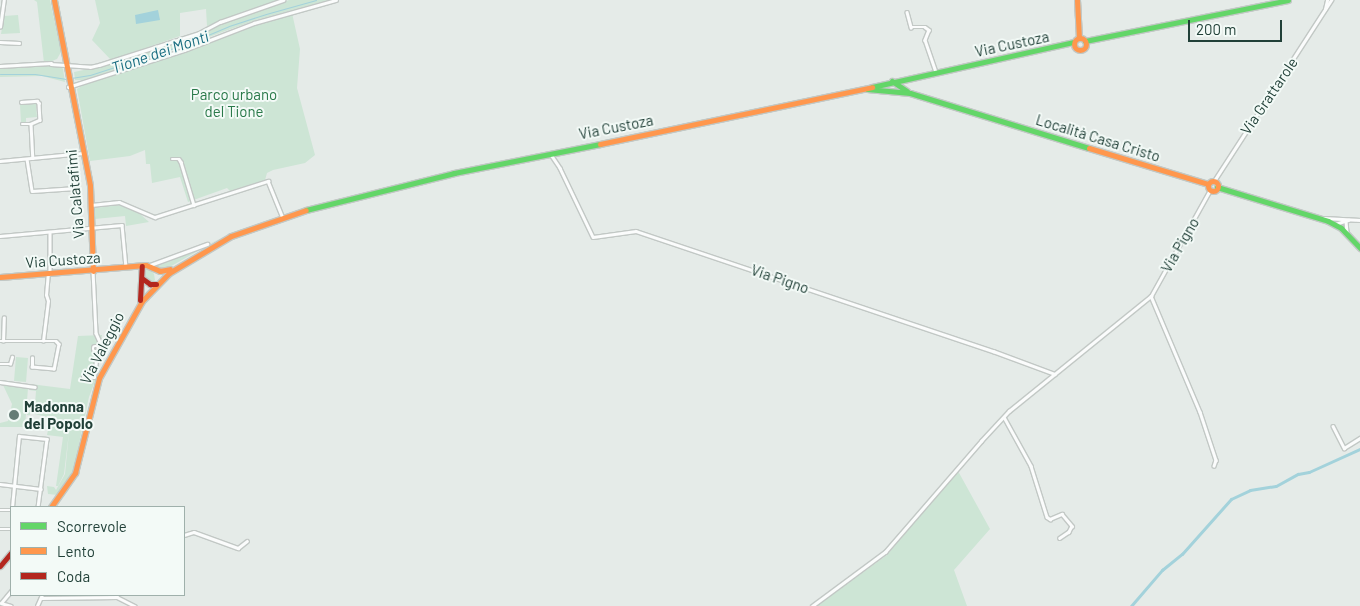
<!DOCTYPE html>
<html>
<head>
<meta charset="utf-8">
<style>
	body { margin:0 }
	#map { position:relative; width:1360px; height:606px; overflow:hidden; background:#e5ebe8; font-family:Barlow,sans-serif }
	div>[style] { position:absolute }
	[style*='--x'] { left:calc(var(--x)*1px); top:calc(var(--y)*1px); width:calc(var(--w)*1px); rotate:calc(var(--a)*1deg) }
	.green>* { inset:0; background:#cde5d5 }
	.water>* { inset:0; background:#a3d2db }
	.stream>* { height:1px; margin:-0.5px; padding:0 0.5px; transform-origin:0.5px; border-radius:0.5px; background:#a3d2db }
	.canal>* { height:3px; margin:-1.5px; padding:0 1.5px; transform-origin:1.5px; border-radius:1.5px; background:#a3d2db }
	.roads { filter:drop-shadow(1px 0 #c2c8c5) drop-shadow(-1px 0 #c2c8c5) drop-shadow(0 1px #c2c8c5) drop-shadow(0 -1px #c2c8c5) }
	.street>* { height:2.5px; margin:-1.25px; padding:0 1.25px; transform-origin:1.25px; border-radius:1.25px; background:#fbfcfc }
	.street>.ring { margin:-1.25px; padding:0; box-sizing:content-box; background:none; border:2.5px solid #fbfcfc; border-radius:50% }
	.fast>* { height:5px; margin:-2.5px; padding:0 2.5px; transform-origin:2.5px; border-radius:2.5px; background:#63d668 }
	.slow>* { height:5px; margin:-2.5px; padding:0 2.5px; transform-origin:2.5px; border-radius:2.5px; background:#ff974d }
	.slow>.ring { margin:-2.5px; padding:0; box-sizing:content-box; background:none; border:5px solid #ff974d; border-radius:50% }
	.jam>* { height:5px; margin:-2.5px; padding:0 2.5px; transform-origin:2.5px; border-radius:2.5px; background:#b3261e }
	.dots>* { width:14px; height:14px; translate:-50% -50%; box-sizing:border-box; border:2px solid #f3faf7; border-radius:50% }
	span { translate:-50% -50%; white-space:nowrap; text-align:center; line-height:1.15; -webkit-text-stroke:4px #f3faf7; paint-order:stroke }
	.street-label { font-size:15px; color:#214038 }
	.park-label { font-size:15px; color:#297949 }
	.poi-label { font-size:15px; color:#214038; font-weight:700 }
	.left { translate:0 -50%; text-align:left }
	.water-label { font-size:16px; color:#176c80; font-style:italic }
	.legend { position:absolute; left:10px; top:506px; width:175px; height:90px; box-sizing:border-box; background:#f3faf7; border:1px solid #9fb0ab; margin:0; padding:6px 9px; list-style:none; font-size:15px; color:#214038 }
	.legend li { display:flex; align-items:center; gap:10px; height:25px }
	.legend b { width:25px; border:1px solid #9fb0ab }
	.scale { position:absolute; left:1188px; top:20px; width:94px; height:22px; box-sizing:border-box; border:2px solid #214038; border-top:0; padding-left:6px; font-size:15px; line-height:18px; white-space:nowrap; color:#214038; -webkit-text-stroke:4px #f3faf7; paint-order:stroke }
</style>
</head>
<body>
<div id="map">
	<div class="green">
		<div style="clip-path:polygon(34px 0,50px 0,61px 52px,57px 59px,52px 61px,44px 63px,37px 2px)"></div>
		<div style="clip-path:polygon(95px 0,278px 0,207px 26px,206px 9px,180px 13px,180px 36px,111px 60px,92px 40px,100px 23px)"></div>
		<div style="clip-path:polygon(289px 0,329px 0,256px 20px,145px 60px,83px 80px,75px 80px,74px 72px,98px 67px,200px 34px,222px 23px)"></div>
		<div style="clip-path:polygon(292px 13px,300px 49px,297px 88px,315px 155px,305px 163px,273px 170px,267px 173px,265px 180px,230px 191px,227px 188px,188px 202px,180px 177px,152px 183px,150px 164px,146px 164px,145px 150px,130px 156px,90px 161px,77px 89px,85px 84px)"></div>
		<div style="clip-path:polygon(18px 15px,20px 33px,1px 34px,4px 16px)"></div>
		<div style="clip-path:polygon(60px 65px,63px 69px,65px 82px,42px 76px,0 77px,0 68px)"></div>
		<div style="clip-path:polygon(36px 104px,37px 117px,26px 118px,26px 122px,21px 123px,20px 105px)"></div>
		<div style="clip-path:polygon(119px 205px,139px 213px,149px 222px,126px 226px,125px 216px,95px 219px,95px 208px)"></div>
		<div style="clip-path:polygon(223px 237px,166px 269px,155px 267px,156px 264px,192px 253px)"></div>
		<div style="clip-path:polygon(148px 267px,154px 274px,155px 280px,152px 283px,144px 277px,144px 268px)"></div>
		<div style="clip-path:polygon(102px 335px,96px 379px,89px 397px,74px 468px,58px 495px,48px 494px,47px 486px,54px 487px,56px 490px,65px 474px,69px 432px,64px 474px,58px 486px,56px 486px,63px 437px,47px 435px,48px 430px,51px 430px,48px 428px,49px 415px,48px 417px,30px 413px,30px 415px,27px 415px,28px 403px,35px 404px,36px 391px,29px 390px,30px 384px,70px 389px,78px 336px)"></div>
		<div style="clip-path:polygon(16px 357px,28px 358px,26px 382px,14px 381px)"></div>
		<div style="clip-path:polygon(3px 385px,28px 388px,25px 427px,0 427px,0 423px,8px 421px,12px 404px)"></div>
		<div style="clip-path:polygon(958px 471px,990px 529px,954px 570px,967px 606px,817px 606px,887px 555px)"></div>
	</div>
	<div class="water">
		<div style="clip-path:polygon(158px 10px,160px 20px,136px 24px,135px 15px)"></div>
	</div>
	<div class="stream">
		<div style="--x:0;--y:74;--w:35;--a:0"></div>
		<div style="--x:35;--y:74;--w:30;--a:9"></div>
		<div style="--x:65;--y:79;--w:25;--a:-9"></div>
		<div style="--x:90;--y:75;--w:104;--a:-17.9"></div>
		<div style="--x:189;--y:43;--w:43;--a:-23"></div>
		<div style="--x:229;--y:26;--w:39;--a:-18"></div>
		<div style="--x:266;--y:14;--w:52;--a:-15.6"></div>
	</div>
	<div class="canal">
		<div style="--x:1131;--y:606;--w:48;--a:-49.3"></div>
		<div style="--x:1162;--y:570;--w:26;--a:-39"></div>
		<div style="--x:1182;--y:554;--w:74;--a:-48.3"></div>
		<div style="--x:1231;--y:499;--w:21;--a:-25"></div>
		<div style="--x:1250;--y:490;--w:26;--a:-9"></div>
		<div style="--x:1276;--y:486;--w:25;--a:-29"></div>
		<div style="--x:1298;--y:474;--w:11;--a:-10"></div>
		<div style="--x:1309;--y:472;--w:56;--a:-24.3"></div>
	</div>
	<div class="roads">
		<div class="street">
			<div style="--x:1325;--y:9;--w:9;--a:-77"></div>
			<div style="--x:907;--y:12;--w:16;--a:75"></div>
			<div style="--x:911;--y:27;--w:14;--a:0"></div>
			<div style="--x:925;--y:27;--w:5;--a:37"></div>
			<div style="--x:929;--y:30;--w:11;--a:112"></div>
			<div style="--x:925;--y:40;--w:34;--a:71"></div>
			<div style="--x:0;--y:27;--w:27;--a:-82"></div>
			<div style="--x:0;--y:42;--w:19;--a:3"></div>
			<div style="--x:51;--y:64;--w:39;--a:4"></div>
			<div style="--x:90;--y:67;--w:9;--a:-13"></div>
			<div style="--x:99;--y:65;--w:105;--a:-17.7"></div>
			<div style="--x:199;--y:33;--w:24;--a:-28"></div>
			<div style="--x:220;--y:22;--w:67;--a:-19.2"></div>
			<div style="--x:0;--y:66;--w:51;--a:-3.4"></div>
			<div style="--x:68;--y:87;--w:122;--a:-17.7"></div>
			<div style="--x:184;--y:50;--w:75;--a:-21.1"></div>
			<div style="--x:254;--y:23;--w:85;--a:-15.7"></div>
			<div style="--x:21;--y:102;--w:16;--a:-4"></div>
			<div style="--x:37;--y:101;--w:3;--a:45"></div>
			<div style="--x:39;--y:103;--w:17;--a:87"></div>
			<div style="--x:40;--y:120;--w:10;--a:156"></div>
			<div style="--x:31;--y:124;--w:34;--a:87"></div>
			<div style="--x:22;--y:124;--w:9;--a:0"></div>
			<div style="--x:550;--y:153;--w:18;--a:56"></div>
			<div style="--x:560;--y:168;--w:76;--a:64.4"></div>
			<div style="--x:593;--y:237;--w:43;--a:-7.9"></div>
			<div style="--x:636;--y:231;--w:377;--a:18.6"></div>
			<div style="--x:993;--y:351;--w:66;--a:20.4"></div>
			<div style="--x:27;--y:159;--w:32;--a:81"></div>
			<div style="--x:32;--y:191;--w:44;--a:-3.9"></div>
			<div style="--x:172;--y:159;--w:7;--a:0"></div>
			<div style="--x:179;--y:159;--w:4;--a:56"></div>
			<div style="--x:181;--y:162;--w:45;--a:73.2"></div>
			<div style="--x:0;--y:161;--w:83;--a:-5.5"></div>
			<div style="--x:1214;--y:181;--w:216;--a:-57.1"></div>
			<div style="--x:91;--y:205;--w:28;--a:-6"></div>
			<div style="--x:119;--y:202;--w:39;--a:23"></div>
			<div style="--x:155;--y:217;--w:119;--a:-17.7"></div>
			<div style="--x:268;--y:181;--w:37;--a:68"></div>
			<div style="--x:1324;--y:218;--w:36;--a:3"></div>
			<div style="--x:1346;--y:221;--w:12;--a:85"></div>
			<div style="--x:1335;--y:224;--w:14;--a:-17"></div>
			<div style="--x:50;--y:232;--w:42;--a:90"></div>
			<div style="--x:0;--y:236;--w:122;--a:-5.2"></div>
			<div style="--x:122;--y:225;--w:42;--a:84.6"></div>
			<div style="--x:150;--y:265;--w:61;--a:-20.2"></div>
			<div style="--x:93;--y:271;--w:62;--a:87.2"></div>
			<div style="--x:96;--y:333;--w:10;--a:66"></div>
			<div style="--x:100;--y:342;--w:6;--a:108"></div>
			<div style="--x:1151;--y:296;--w:126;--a:67.1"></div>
			<div style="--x:1200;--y:412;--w:51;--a:71.6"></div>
			<div style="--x:1216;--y:460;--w:6;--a:108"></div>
			<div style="--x:0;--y:341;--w:56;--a:0"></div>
			<div style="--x:56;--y:341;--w:4;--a:45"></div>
			<div style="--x:59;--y:344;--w:25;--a:101"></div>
			<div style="--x:54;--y:369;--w:22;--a:-175"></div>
			<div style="--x:32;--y:367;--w:9;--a:-90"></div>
			<div style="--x:3;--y:341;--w:23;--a:-88"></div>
			<div style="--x:43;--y:341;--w:40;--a:-82.9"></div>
			<div style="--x:48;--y:301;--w:6;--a:-108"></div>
			<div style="--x:46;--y:295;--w:21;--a:-85"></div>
			<div class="ring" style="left:93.5px;top:346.5px;width:2.5px;height:2.5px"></div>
			<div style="--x:0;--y:364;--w:10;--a:0"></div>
			<div style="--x:10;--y:364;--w:7;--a:-74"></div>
			<div style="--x:83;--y:376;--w:11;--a:5"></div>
			<div style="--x:94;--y:377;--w:25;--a:-83"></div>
			<div style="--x:0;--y:382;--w:35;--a:8"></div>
			<div style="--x:1004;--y:417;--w:56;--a:61.1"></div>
			<div style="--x:1031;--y:466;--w:53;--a:72.6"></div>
			<div style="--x:1047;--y:517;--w:4;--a:34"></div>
			<div style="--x:1050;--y:519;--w:13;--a:-23"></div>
			<div style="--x:1062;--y:514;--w:16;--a:50"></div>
			<div style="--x:1072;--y:526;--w:7;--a:117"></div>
			<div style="--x:1069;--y:532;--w:11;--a:146"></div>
			<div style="--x:1333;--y:426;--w:25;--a:63"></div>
			<div style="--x:1344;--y:448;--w:19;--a:-32"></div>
			<div style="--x:0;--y:484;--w:41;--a:7"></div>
			<div style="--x:12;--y:507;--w:71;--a:-84.4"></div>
			<div style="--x:19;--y:436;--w:28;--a:6"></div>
			<div style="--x:47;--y:439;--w:69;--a:97.5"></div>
			<div style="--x:0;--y:510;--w:11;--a:0"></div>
			<div style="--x:0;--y:529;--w:11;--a:0"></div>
			<div style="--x:184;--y:535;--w:10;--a:-17"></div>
			<div style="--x:194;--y:532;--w:47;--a:20"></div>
			<div style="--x:238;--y:548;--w:11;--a:-38"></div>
			<div style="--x:41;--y:598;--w:76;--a:-0.8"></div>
			<div style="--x:117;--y:597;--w:20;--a:27"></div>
			<div style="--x:1;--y:603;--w:16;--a:-50"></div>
			<div style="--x:1;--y:603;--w:10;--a:17"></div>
			<div style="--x:37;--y:606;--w:12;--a:-66"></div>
			<div style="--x:812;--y:606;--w:91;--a:-36.5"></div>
			<div style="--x:885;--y:552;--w:147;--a:-49.1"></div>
			<div style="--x:981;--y:441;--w:41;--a:-47"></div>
			<div style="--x:1009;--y:411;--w:183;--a:-39"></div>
			<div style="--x:1151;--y:296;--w:121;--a:-60.9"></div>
		</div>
		<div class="fast">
			<div style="--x:1085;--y:41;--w:207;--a:-11.4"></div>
			<div style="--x:892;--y:81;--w:18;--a:34"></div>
			<div style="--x:872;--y:87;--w:207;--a:-12.6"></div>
			<div style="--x:867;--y:89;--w:43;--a:5.3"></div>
			<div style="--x:910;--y:93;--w:187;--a:17.1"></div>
			<div style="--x:1217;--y:187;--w:116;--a:17"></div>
			<div style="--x:1328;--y:221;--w:15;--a:28"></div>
			<div style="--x:1341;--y:228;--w:28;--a:46"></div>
			<div style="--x:306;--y:210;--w:153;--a:-14"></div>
			<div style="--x:454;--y:173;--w:149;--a:-11.2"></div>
		</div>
		<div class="slow">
			<div style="--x:54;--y:0;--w:189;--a:79"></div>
			<div style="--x:90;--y:186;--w:85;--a:88"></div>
			<div style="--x:1077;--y:0;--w:38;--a:87"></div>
			<div class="ring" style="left:1074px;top:38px;width:7px;height:7px"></div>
			<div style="--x:600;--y:144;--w:278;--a:-11.8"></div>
			<div style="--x:1089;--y:148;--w:124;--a:16.8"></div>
			<div class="ring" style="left:1208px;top:181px;width:5px;height:5px"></div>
			<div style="--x:0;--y:277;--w:146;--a:-4.7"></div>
			<div style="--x:146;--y:265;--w:15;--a:23"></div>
			<div style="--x:160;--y:271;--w:10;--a:-11"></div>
			<div style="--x:51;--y:507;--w:42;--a:-54.8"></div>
			<div style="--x:75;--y:473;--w:98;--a:-75.8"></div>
			<div style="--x:99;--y:378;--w:88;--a:-60.8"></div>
			<div style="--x:142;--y:301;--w:39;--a:-46"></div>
			<div style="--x:169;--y:273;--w:72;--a:-30.8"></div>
			<div style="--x:231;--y:236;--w:79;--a:-19.1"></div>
		</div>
		<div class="jam">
			<div style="--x:143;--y:279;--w:9;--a:36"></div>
			<div style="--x:150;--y:284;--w:6;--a:0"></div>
			<div style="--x:140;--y:300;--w:34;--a:-87"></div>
			<div style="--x:0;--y:566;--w:17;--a:-50"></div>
		</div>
	</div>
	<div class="dots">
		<div style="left:14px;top:415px;background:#667c76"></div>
	</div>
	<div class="street-label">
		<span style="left:1012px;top:44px;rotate:-12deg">Via Custoza</span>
		<span style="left:1269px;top:96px;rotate:-56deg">Via Grattarole</span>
		<span style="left:616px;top:127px;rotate:-11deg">Via Custoza</span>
		<span style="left:1098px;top:138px;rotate:17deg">Località Casa Cristo</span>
		<span style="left:75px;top:194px;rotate:-95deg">Via Calatafimi</span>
		<span style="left:1180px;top:245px;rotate:-60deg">Via Pigno</span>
		<span style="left:63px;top:260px;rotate:-4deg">Via Custoza</span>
		<span style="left:780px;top:279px;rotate:19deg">Via Pigno</span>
		<span style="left:102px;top:348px;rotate:-63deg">Via Valeggio</span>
	</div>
	<div class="park-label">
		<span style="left:234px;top:103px">Parco urbano<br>del Tione</span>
	</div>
	<div class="poi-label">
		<span class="left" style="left:24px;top:415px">Madonna<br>del Popolo</span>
	</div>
	<div class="water-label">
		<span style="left:160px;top:52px;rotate:-19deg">Tione dei Monti</span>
	</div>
	<ul class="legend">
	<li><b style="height:6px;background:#63d668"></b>Scorrevole</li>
	<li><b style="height:6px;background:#ff974d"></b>Lento</li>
	<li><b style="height:6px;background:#b3261e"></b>Coda</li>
	</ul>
	<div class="scale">200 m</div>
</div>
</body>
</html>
